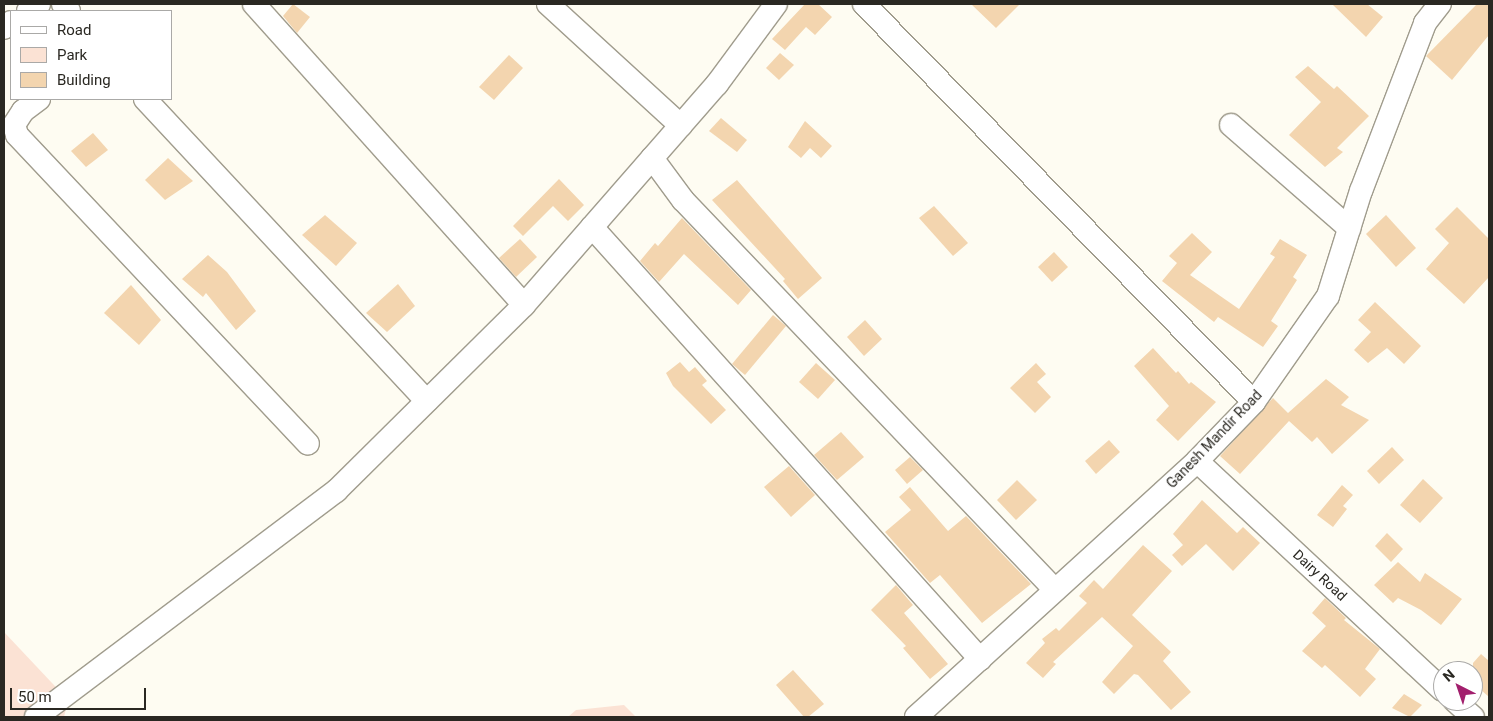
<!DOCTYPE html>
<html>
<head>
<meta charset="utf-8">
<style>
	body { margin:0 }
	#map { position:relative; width:1493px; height:721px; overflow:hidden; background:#fefcf2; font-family:Roboto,sans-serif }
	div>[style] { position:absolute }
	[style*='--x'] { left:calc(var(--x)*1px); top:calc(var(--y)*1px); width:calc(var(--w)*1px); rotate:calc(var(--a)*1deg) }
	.green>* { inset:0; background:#fbe2d4 }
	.building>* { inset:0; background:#f3d5af }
	.roads { filter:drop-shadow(1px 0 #a09c8d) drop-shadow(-1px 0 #a09c8d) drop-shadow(0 1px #a09c8d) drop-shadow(0 -1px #a09c8d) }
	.minor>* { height:22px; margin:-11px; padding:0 11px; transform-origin:11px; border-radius:11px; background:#fff }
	span { translate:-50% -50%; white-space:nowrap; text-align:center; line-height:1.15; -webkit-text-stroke:4px #fff; paint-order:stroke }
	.street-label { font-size:14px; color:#2a2822 }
	.frame { position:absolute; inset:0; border:5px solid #2a2822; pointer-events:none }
	.legend { position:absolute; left:10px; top:10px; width:162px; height:90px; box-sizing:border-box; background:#fff; border:1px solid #aaa9a7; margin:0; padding:6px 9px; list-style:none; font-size:15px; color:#2a2822 }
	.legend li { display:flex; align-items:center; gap:10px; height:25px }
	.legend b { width:25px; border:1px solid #aaa9a7 }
	.north { position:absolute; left:1433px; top:661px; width:50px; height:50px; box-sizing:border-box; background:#fff; border:1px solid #aaa9a7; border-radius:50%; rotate:319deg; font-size:14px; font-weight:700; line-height:20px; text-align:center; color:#2a2822 }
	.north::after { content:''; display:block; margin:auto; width:18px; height:22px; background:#a21f6d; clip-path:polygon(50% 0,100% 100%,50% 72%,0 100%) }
	.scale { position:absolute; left:10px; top:688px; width:136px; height:22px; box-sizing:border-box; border:2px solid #2a2822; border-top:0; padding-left:6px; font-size:15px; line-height:18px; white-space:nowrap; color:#2a2822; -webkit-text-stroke:4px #fff; paint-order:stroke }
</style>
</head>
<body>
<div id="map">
	<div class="green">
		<div style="clip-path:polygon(4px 632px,68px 700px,64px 717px,4px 717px)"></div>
		<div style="clip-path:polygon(624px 705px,636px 717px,568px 717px,576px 710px)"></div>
	</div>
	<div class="building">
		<div style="clip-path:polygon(293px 4px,310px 17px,297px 33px,283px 16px)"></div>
		<div style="clip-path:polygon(805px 4px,818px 4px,832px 17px,815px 35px,806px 27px,785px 50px,772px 39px)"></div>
		<div style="clip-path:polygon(971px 4px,1020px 4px,996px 28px)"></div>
		<div style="clip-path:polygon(1332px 4px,1367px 4px,1383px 17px,1366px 37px)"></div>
		<div style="clip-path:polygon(1477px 4px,1489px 4px,1489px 35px,1452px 80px,1426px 56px)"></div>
		<div style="clip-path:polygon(780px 53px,794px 65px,779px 80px,766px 68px)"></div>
		<div style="clip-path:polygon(509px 55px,523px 68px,494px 100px,479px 87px)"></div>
		<div style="clip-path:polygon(1308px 66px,1334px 89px,1337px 86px,1369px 116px,1337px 148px,1343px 152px,1325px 167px,1289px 135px,1321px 102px,1295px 77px)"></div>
		<div style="clip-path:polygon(721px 118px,747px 140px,737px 152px,709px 131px)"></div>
		<div style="clip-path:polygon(805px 121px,832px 146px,821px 158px,810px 148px,801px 158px,788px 147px)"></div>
		<div style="clip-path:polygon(93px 133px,108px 150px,86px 167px,71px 151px)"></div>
		<div style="clip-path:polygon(168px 158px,193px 181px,165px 200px,145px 180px)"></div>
		<div style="clip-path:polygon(559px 179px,584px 205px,568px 221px,553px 206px,523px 236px,513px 226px)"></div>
		<div style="clip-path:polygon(737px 180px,822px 278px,798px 299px,783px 281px,785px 279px,712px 200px)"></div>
		<div style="clip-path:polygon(934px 206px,968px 243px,953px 256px,919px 218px)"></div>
		<div style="clip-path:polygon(1457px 207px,1489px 239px,1489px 277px,1464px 304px,1426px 269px,1449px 243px,1435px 229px)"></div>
		<div style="clip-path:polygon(325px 215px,357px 243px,336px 266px,302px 235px)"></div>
		<div style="clip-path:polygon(1386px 215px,1416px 248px,1396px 267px,1366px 234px)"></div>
		<div style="clip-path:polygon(682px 218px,751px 290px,738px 305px,684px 254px,659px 282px,640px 261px,655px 243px,658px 246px)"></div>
		<div style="clip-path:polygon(1192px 233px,1212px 252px,1190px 275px,1239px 309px,1275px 257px,1270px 254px,1280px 239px,1307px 255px,1293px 277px,1297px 280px,1271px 321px,1278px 326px,1263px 347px,1218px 317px,1214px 322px,1162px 281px,1177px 263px,1169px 256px)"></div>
		<div style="clip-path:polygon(520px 239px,537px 257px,516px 277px,499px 258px)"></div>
		<div style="clip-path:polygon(1054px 252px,1068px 267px,1052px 282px,1038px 267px)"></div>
		<div style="clip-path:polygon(208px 255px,227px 272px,256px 311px,236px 330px,206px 293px,203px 297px,182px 279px)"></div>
		<div style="clip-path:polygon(398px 284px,415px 306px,387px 332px,366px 313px)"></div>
		<div style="clip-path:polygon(131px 285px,161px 320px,139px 345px,104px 313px)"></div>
		<div style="clip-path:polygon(1375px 302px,1421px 346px,1404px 364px,1387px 348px,1368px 363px,1354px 350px,1371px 332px,1358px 320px)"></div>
		<div style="clip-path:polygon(773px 315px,786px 326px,745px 375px,732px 364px)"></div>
		<div style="clip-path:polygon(865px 320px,882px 339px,864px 356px,847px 337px)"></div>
		<div style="clip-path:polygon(1153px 348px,1176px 373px,1178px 371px,1189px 384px,1191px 382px,1216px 402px,1178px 441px,1156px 420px,1169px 406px,1134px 366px)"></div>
		<div style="clip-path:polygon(680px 362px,689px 372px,695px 367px,707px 381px,702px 385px,726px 410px,711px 424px,673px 386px,666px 373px)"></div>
		<div style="clip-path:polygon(816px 363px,835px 380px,818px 399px,799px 382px)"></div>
		<div style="clip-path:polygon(1036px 363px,1046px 374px,1037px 382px,1051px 397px,1035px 413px,1010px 388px)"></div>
		<div style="clip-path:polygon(1326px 379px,1349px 397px,1341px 405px,1369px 420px,1332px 454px,1317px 437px,1312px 442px,1289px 421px,1240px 474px,1220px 456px,1273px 398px,1288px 413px)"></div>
		<div style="clip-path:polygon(841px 432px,864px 457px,837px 480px,814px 455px)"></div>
		<div style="clip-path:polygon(1109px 440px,1120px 452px,1096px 474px,1085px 461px)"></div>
		<div style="clip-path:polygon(1392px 447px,1404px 460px,1379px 484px,1367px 471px)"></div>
		<div style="clip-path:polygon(910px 457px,923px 470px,907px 484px,895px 470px)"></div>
		<div style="clip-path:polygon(789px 466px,815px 495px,791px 517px,764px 487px)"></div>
		<div style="clip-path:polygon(1423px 479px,1443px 498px,1420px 523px,1400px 505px)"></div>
		<div style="clip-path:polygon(1017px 480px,1037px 500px,1016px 520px,997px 500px)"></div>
		<div style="clip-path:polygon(1342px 485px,1353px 495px,1343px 506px,1347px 509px,1333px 527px,1317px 515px)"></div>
		<div style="clip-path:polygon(910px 487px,948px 531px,966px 516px,1031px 584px,982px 623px,940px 575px,930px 583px,885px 532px,911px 510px,899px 497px)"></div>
		<div style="clip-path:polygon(1202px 500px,1237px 533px,1243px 527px,1260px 543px,1233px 571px,1206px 544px,1182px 566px,1172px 555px,1183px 545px,1173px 534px)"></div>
		<div style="clip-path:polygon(1387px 533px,1403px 549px,1391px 562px,1375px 546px)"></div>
		<div style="clip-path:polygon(1143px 545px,1172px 571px,1132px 615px,1171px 652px,1163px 661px,1191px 692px,1171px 710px,1138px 675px,1134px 674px,1114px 694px,1102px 682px,1133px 646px,1102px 617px,1053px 662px,1056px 664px,1043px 678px,1026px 663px,1045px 643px,1042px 639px,1056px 628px,1059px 631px,1087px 603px,1079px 596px,1094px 580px,1103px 589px)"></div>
		<div style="clip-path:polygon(1398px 562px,1420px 582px,1425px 573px,1462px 599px,1441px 625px,1421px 610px,1398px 598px,1393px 603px,1374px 585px)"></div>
		<div style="clip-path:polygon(896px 585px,913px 605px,904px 613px,948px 664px,930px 679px,903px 648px,906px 646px,871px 610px)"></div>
		<div style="clip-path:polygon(1325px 598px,1346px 618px,1344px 620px,1380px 649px,1365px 669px,1376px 679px,1360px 697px,1325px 665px,1322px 668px,1302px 651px,1326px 626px,1312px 613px)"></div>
		<div style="clip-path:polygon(1481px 654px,1489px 661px,1489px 697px,1473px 683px,1473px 663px)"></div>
		<div style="clip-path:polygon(793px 670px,824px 704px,808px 717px,804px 717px,776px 685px)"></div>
		<div style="clip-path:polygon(1404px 694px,1422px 705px,1410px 717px,1392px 708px)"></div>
	</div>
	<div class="roads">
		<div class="minor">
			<div style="--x:63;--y:4;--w:9;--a:49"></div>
			<div style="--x:254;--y:4;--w:404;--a:48.1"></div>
			<div style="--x:548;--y:4;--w:180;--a:42.5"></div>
			<div style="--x:864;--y:4;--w:557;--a:45.58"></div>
			<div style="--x:28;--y:11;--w:13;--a:-32"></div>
			<div style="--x:4;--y:28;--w:9;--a:-41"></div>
			<div style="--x:39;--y:99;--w:20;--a:143"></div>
			<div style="--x:23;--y:111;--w:17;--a:123"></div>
			<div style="--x:14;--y:125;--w:10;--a:73"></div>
			<div style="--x:17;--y:135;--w:424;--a:46.7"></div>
			<div style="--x:145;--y:99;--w:413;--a:47"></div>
			<div style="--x:1231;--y:125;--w:157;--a:41.1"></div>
			<div style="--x:652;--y:158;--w:52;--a:53.6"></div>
			<div style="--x:683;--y:200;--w:539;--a:46.35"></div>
			<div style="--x:592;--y:227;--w:581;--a:48.07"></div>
			<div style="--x:1197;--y:461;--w:336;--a:43"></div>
			<div style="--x:1455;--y:701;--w:24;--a:42"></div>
			<div style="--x:36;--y:717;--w:376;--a:-37"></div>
			<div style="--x:336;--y:491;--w:264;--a:-44.7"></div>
			<div style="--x:524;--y:305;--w:293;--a:-48.9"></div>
			<div style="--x:717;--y:84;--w:99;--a:-53.6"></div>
			<div style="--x:916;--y:717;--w:380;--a:-42.3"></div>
			<div style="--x:1197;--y:461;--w:82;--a:-46"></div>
			<div style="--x:1254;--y:402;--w:129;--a:-55.1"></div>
			<div style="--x:1328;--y:296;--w:110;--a:-72.6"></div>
			<div style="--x:1361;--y:191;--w:180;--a:-69.1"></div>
			<div style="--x:1425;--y:23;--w:24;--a:-52"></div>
		</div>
	</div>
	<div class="street-label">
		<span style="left:1214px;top:439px;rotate:-46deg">Ganesh Mandir Road</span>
		<span style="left:1320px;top:575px;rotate:43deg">Dairy Road</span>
	</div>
	<div class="frame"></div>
	<ul class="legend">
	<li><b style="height:6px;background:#fff"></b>Road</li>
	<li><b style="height:14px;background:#fbe2d4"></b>Park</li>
	<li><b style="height:14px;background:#f3d5af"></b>Building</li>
	</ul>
	<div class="north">N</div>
	<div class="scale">50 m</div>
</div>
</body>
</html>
